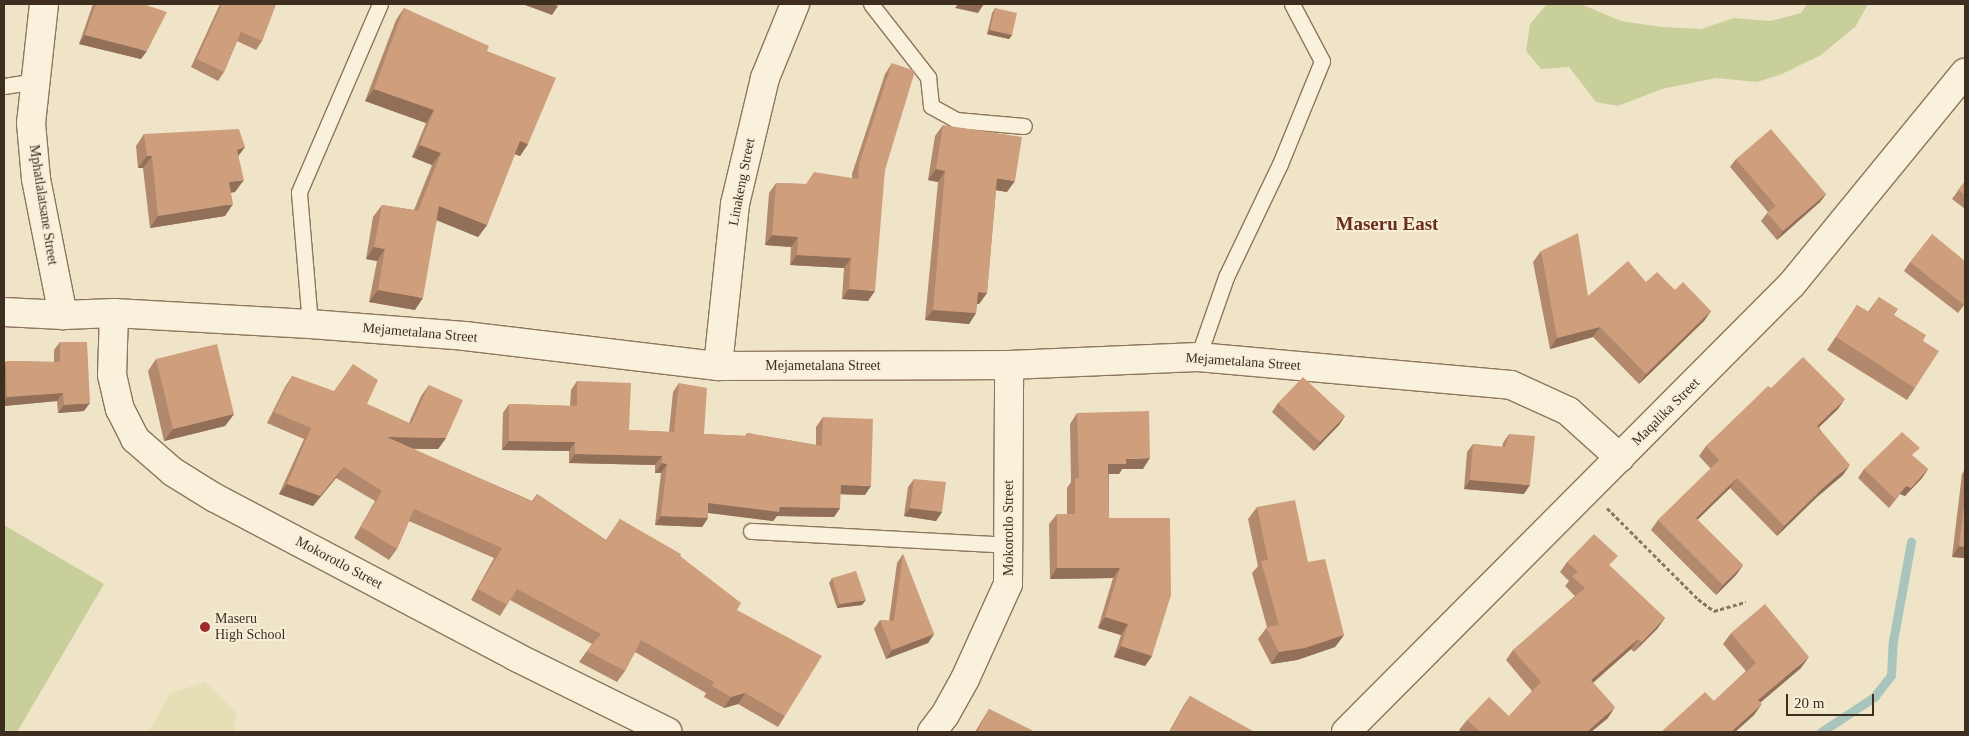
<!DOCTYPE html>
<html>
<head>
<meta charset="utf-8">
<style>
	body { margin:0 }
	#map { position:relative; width:1969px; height:736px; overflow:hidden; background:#f0e4c8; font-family:Georgia,serif }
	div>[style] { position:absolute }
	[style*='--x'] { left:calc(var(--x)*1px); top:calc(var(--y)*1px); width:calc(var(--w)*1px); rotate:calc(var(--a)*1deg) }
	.farmland>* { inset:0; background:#e6deb5 }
	.green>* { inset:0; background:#c9cf9b }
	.stream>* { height:9px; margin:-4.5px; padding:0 4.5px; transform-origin:4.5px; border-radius:4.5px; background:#a9c4bc }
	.path>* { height:3px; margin-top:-1.5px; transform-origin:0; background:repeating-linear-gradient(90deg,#8d765c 0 4px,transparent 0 6.5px) }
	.roads { filter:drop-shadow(1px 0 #8d765c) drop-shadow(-1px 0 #8d765c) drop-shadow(0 1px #8d765c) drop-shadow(0 -1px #8d765c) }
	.service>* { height:15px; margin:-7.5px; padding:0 7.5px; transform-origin:7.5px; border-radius:7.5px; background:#faf1dc }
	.minor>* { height:28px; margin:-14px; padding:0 14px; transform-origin:14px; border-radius:14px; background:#faf1dc }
	.wall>* { inset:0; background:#b2896c }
	.shaded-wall>* { inset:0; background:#916f58 }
	.building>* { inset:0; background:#cf9f7d }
	.dots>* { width:14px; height:14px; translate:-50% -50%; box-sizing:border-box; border:2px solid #f7eed8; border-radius:50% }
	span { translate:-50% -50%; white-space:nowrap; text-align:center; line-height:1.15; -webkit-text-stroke:4px #f7eed8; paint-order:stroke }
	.street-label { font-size:14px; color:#3d2e20 }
	.poi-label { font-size:14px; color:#3d2e20 }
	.left { translate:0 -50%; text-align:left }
	.district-label { font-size:19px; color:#6b2e1e; font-weight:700 }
	.frame { position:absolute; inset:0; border:5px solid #3d2e20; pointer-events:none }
	.scale { position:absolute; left:1786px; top:694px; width:88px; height:22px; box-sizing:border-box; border:2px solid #3d2e20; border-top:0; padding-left:6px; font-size:15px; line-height:18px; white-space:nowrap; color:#3d2e20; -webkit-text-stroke:4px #f7eed8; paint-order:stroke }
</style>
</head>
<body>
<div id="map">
	<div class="farmland">
		<div style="clip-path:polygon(205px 682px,236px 712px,234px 732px,149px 732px,170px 693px)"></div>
	</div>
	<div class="green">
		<div style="clip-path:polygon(1547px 4px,1581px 4px,1621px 21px,1661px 27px,1701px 29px,1734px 18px,1770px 21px,1801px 13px,1807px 4px,1868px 4px,1856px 26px,1821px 55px,1782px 74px,1757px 82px,1716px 78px,1662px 89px,1618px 106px,1596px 102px,1569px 67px,1541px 69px,1526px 51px,1530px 24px)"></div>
		<div style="clip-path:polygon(4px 525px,104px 584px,17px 732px,4px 732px)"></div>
	</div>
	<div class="stream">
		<div style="--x:1821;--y:732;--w:64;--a:-33.4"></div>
		<div style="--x:1874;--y:697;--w:28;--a:-52"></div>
		<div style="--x:1891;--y:675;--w:34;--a:-87"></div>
		<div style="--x:1893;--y:641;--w:101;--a:-79.7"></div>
	</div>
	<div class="path">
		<div style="--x:1607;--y:508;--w:129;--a:45"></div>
		<div style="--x:1698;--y:599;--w:20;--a:37"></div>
		<div style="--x:1714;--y:611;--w:33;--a:-16"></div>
	</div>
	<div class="roads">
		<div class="service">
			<div style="--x:871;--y:4;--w:93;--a:52"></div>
			<div style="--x:928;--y:77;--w:29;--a:84"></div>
			<div style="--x:931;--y:106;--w:29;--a:29"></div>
			<div style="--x:956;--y:120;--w:68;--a:5"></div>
			<div style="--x:4;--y:86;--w:30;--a:-9"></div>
			<div style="--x:310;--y:324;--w:132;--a:-94.8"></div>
			<div style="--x:299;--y:192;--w:205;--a:-66.7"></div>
			<div style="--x:1198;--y:357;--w:85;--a:-70.7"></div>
			<div style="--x:1226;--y:277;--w:125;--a:-64.5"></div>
			<div style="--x:1280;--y:164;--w:111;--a:-67.8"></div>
			<div style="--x:1322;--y:61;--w:64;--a:-117.8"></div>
			<div style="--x:751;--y:531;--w:258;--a:3.1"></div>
		</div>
		<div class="minor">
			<div style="--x:44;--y:4;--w:120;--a:96.2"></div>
			<div style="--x:31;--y:123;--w:56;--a:84.9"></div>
			<div style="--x:36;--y:179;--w:139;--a:78.8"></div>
			<div style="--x:4;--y:312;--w:59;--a:2.9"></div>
			<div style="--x:63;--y:315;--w:51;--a:-2.2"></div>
			<div style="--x:114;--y:313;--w:196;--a:3.2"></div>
			<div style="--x:310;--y:324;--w:155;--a:4.4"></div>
			<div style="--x:465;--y:336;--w:255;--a:6.8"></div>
			<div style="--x:718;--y:366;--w:291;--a:-0.2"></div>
			<div style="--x:1009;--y:365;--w:189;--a:-2.4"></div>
			<div style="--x:1198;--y:357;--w:314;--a:5.1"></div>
			<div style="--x:1511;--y:385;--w:63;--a:24.5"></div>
			<div style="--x:1568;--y:411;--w:70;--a:42.1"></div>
			<div style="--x:114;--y:313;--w:62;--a:91.8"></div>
			<div style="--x:112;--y:375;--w:35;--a:77"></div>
			<div style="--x:120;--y:409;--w:34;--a:63"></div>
			<div style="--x:135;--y:439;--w:50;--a:41"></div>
			<div style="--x:173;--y:472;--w:49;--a:31.8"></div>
			<div style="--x:215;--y:498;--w:340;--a:27.8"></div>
			<div style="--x:516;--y:657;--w:169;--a:26.3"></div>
			<div style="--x:718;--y:366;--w:163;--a:-84"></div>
			<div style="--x:735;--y:204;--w:130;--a:-76.6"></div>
			<div style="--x:765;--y:78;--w:80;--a:-67.9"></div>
			<div style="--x:932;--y:732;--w:21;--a:-53"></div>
			<div style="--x:945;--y:715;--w:41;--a:-60.9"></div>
			<div style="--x:965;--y:679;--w:104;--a:-65.6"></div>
			<div style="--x:1008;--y:584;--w:219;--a:-89.7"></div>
			<div style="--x:1346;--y:732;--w:632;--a:-45.13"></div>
			<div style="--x:1792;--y:284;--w:273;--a:-50.7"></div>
		</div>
	</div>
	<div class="wall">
		<div style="clip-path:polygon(93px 4px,143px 4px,141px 59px,79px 44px)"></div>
		<div style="clip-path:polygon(220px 4px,276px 4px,262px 41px,256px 50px,237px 41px,224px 72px,218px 81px,191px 67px)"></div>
		<div style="clip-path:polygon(404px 8px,487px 51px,528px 144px,520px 156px,515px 154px,487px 225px,478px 237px,437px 220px,415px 310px,369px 302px,377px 261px,366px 259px,373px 217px,382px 205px,414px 210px,432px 165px,412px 157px,426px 123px,365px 101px,396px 20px)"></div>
		<div style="clip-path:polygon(995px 8px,1012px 35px,1009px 39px,987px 34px,992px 13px)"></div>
		<div style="clip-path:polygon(892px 63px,885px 170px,868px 301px,842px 299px,844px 268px,790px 265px,791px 247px,765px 245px,769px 193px,776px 183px,805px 184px,852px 178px,852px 174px,885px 74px)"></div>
		<div style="clip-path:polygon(943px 125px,1007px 192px,996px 190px,987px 293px,979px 304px,977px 304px,976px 313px,969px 324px,925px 320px,938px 182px,928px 180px,935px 136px)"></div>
		<div style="clip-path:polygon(144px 134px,245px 147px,238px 156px,235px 192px,231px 192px,225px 216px,150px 228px,143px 168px,138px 168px,136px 146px)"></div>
		<div style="clip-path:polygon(1736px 159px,1826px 194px,1820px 202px,1777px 240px,1761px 221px,1768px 212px,1730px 167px)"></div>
		<div style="clip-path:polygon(1965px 181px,1965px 209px,1952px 199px)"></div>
		<div style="clip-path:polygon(1541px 251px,1588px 296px,1646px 282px,1675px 290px,1711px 311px,1704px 321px,1639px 384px,1593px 337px,1550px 349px,1533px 262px)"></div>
		<div style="clip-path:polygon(1965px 261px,1965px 304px,1958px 313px,1904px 271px,1910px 262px)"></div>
		<div style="clip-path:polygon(1879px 297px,1894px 315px,1923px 341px,1915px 388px,1907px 400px,1827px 350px,1857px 305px,1868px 312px)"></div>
		<div style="clip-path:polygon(60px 342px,84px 411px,58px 413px,57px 401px,4px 406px,4px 365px,6px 361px,54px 362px,54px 350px)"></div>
		<div style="clip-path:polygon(156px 359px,234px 414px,225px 426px,164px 441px,148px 371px)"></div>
		<div style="clip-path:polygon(292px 376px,367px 404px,409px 423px,421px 396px,429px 385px,446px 438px,438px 449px,412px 449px,532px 501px,537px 494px,606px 540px,620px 519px,680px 556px,737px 610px,785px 716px,778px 727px,738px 704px,724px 708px,704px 697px,706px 693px,635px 652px,625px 671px,617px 682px,579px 662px,592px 644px,510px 600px,500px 616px,471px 600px,494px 558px,409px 521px,397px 549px,389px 560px,354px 538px,375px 501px,336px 478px,313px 506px,279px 494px,304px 439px,267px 423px,285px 387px)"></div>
		<div style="clip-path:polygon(577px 381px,629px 430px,669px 432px,673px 392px,679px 383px,704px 434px,745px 436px,747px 433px,816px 445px,816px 427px,823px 417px,865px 495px,840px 494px,840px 508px,834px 517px,777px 516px,773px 521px,708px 513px,708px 518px,702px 527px,655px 525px,661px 473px,655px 473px,655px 465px,569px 463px,569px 451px,502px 450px,503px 413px,509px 404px,570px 406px,571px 390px)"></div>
		<div style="clip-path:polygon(1771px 388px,1838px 409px,1819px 427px,1843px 475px,1817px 497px,1777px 536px,1730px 488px,1697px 520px,1743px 565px,1736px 575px,1716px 595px,1651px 530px,1658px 520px,1711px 469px,1699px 456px,1706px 446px)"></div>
		<div style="clip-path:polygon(1278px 403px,1345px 416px,1339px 425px,1314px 451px,1272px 412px)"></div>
		<div style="clip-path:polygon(1077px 413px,1143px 469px,1122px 469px,1119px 474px,1109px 474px,1109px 518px,1152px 656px,1145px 666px,1114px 657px,1121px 635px,1098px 628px,1113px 578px,1050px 579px,1049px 524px,1057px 514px,1067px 514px,1067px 488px,1071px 482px,1070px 424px)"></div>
		<div style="clip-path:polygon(1509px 434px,1524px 494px,1464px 489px,1467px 452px,1473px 444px,1502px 447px,1503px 443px)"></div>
		<div style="clip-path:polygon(1914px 457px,1928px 469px,1922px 478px,1905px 496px,1900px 494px,1889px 508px,1858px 478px,1864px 469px)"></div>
		<div style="clip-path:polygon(1965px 469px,1965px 558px,1952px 557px,1962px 474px)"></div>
		<div style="clip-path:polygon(914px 479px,942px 512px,936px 521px,904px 516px,908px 487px)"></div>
		<div style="clip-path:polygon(1257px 507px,1308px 562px,1344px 635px,1335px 647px,1297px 660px,1271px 664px,1258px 639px,1267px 627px,1252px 573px,1258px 566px,1248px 519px)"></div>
		<div style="clip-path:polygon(903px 554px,934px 634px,928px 643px,886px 659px,874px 629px,880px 620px,889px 621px,897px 563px)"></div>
		<div style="clip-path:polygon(1567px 562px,1610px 566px,1665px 618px,1657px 629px,1634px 652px,1631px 649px,1593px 683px,1608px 718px,1591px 732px,1461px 732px,1459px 730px,1467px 720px,1509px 716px,1532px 691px,1506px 660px,1513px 650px,1575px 596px,1565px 586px,1569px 581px,1560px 572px)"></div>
		<div style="clip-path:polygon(832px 578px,862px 605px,837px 608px,829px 583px)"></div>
		<div style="clip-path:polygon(1731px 633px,1801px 668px,1760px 703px,1754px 715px,1735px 732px,1661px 732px,1714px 701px,1746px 671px,1723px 644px)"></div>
		<div style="clip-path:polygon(1190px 696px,1252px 732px,1169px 732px,1184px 705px)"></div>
		<div style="clip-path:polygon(989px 709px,1035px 732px,975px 732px,981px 722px)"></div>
	</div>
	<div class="shaded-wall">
		<div style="clip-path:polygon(525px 4px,552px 4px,558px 6px,552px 15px,525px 5px)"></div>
		<div style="clip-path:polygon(958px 4px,984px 4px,978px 13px,955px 8px)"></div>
		<div style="clip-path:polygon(990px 30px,1012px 35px,1009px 39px,987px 34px)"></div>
		<div style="clip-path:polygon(85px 35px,147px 51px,141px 59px,79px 44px)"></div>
		<div style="clip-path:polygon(374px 89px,434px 110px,426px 123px,365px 101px)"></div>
		<div style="clip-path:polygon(520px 141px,528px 144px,520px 156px,512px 153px)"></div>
		<div style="clip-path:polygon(420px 145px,441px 153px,432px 165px,412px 157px)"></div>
		<div style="clip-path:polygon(245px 147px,236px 159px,237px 150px)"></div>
		<div style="clip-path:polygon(147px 156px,152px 156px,143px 168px,138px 168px)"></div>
		<div style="clip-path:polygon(936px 169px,945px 171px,938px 182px,928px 180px)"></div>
		<div style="clip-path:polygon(997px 178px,1015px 181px,1007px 192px,989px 189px)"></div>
		<div style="clip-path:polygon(244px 180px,235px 192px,220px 195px,229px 182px)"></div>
		<div style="clip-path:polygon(1826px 194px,1820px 202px,1777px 240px,1783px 231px)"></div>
		<div style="clip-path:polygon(233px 204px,225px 216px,150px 228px,158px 216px)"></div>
		<div style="clip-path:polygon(439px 206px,487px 225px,478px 237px,431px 218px)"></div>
		<div style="clip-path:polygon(772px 235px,798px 237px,791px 247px,765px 245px)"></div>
		<div style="clip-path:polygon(374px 247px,385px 249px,377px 261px,366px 259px)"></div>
		<div style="clip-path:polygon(797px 255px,851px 258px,844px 268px,790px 265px)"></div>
		<div style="clip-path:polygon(849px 289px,875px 291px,868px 301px,842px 299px)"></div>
		<div style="clip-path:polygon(378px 290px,423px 298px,415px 310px,369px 302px)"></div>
		<div style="clip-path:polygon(978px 292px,987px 293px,979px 304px,971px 303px)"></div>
		<div style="clip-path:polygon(933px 310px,976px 313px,969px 324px,925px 320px)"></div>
		<div style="clip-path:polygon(1711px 311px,1704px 321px,1639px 384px,1646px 374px)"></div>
		<div style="clip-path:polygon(1600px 327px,1593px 337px,1550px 349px,1557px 338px)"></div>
		<div style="clip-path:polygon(63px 393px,57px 401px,4px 406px,4px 401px,7px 397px)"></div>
		<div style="clip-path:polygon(1845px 399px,1838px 409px,1810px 436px,1817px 426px)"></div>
		<div style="clip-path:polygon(90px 403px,84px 411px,58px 413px,64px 405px)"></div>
		<div style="clip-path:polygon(234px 414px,225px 426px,164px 441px,173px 429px)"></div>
		<div style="clip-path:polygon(1345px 416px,1339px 425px,1314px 451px,1320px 442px)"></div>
		<div style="clip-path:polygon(387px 437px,446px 438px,438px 449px,379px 448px)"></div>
		<div style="clip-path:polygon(509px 441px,575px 442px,569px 451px,502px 450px)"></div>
		<div style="clip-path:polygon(575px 454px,662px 456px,655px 465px,569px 463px)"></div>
		<div style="clip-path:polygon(1150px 458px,1143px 469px,1122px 469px,1119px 474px,1101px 474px,1108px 464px,1126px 459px)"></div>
		<div style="clip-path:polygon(662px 463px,667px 464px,661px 473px,655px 473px)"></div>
		<div style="clip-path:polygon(1850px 465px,1843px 475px,1817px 497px,1777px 536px,1784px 526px,1824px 487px)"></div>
		<div style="clip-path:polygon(344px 467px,336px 478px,313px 506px,279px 494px,287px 484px)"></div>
		<div style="clip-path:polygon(1928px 469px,1922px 478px,1905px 496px,1900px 494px,1889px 508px,1906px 486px)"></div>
		<div style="clip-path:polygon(1737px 478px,1730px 488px,1689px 528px,1696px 518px)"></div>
		<div style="clip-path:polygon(1470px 480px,1530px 485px,1524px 494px,1464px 489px)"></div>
		<div style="clip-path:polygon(841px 485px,871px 486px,865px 495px,834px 494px)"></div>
		<div style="clip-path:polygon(708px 503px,780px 507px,840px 508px,834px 517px,777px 516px,773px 521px,702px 512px)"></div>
		<div style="clip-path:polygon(910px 508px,942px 512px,936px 521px,904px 516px)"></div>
		<div style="clip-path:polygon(661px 516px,708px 518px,702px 527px,655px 525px)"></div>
		<div style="clip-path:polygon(1959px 546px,1965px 547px,1965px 558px,1952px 557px)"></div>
		<div style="clip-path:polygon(1743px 565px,1736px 575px,1716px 595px,1723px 585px)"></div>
		<div style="clip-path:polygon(1057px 568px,1120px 568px,1113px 578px,1050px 579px)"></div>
		<div style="clip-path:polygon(866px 600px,862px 605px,837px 608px,840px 604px)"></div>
		<div style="clip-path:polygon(1105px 617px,1128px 624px,1121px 635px,1098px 628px)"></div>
		<div style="clip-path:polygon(1665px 618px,1657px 629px,1634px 652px,1642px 642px)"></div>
		<div style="clip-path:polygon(934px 634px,928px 643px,886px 659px,892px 650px)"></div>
		<div style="clip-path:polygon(1344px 635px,1335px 647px,1297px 660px,1271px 664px,1279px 652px)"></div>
		<div style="clip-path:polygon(1638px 639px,1631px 649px,1583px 691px,1591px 680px)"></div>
		<div style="clip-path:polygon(1121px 646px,1152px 656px,1145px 666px,1114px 657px)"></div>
		<div style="clip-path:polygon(1809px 657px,1801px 668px,1750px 711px,1758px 700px)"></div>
		<div style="clip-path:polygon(745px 693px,738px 704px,724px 708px,731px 697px)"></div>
		<div style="clip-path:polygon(1762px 704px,1754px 715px,1735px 732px,1731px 732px)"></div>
		<div style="clip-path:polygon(1615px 707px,1608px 718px,1591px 732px,1587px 732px)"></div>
	</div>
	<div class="building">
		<div style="clip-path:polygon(96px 4px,143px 4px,167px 12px,147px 51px,85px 35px)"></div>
		<div style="clip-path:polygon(222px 4px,276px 4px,262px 41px,241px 32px,224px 72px,197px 59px)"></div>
		<div style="clip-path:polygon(552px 4px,559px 4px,558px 6px)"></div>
		<div style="clip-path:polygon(404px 8px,489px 46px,487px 51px,556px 78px,528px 144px,520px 141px,487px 225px,439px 206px,423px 298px,378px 290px,385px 249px,374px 247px,382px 205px,418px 211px,441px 153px,420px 145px,434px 110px,374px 89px)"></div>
		<div style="clip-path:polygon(995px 8px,1017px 13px,1012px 35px,990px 30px)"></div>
		<div style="clip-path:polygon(892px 63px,915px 71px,885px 170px,875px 291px,849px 289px,851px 258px,797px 255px,798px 237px,772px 235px,776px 183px,806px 184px,814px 172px,858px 179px,859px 164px)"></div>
		<div style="clip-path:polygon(943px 125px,1022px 137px,1015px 181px,997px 178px,987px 293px,978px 292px,976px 313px,933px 310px,945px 171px,936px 169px)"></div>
		<div style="clip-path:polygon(239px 129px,245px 147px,237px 150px,244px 180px,229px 182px,233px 204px,158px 216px,152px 156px,147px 156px,144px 134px)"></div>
		<div style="clip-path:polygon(1771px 129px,1826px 194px,1783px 231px,1767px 213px,1776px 206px,1736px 159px)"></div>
		<div style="clip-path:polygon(1965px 181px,1965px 195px,1958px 190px)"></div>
		<div style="clip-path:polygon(1578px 233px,1588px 296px,1628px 261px,1646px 282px,1657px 272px,1675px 290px,1683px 282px,1711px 311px,1646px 374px,1600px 327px,1557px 338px,1541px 251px)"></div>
		<div style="clip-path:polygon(1932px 234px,1965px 261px,1965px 303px,1964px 305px,1910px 262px)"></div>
		<div style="clip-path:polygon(1879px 297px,1898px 309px,1894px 315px,1926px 335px,1923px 341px,1939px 351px,1915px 388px,1836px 337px,1857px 305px,1869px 312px)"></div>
		<div style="clip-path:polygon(60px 342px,87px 342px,90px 403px,64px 405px,63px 393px,7px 397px,6px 361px,60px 362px)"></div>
		<div style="clip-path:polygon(217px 344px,234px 414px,173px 429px,156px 359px)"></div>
		<div style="clip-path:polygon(1803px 357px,1845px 399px,1817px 426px,1850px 465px,1824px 487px,1784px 526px,1737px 478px,1696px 518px,1743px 565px,1723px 585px,1658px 520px,1719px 460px,1706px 446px,1768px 386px,1771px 388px)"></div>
		<div style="clip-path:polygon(353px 364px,378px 380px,367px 404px,411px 424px,429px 385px,463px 400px,446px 438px,387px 437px,533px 502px,537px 494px,606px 541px,620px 519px,681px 554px,680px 556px,741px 603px,737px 610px,822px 656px,785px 716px,745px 693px,731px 697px,712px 686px,714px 682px,641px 640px,625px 671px,587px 651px,601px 634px,517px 589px,507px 605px,478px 589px,502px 548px,414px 509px,397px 549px,361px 527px,382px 491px,344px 467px,320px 496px,287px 484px,311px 428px,274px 412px,292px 376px,334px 391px)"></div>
		<div style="clip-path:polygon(1303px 377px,1345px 416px,1320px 442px,1278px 403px)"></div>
		<div style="clip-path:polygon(577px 381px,631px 383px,629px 430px,674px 432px,679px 383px,707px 388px,704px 434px,746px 436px,747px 433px,822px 446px,823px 417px,873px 419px,871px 486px,841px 485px,840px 508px,780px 507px,779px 512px,708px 503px,708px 518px,661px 516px,667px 464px,662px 463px,662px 456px,575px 454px,575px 442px,509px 441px,509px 404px,577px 406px)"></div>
		<div style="clip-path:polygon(1149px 411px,1150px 458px,1126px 459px,1126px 464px,1108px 464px,1109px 518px,1170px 518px,1171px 595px,1152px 656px,1121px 646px,1128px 624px,1105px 617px,1120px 568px,1057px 568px,1057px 514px,1075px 514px,1075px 478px,1079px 478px,1077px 413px)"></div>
		<div style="clip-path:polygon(1902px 432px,1920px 448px,1912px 455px,1928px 469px,1911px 488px,1906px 486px,1895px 499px,1864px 469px)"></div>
		<div style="clip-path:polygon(1509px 434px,1535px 436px,1530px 485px,1470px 480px,1473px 444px,1505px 447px)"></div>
		<div style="clip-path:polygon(914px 479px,946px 482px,942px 512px,910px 508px)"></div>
		<div style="clip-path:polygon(1965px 496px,1965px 547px,1959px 546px)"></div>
		<div style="clip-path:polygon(1295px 500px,1308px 562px,1325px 559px,1344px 635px,1305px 648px,1279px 652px,1266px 627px,1279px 625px,1261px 561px,1268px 560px,1257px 507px)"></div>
		<div style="clip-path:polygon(1594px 534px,1618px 556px,1609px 565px,1665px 618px,1642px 642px,1638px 639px,1591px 680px,1615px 707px,1587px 732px,1480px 732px,1467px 720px,1489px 697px,1509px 716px,1541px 682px,1513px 650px,1585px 588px,1572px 576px,1578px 572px,1567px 562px)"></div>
		<div style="clip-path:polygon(903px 554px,934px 634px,892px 650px,880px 620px,894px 621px)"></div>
		<div style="clip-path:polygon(856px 571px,866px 600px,840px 604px,832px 578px)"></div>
		<div style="clip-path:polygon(1765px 604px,1809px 657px,1758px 700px,1762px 704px,1731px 732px,1661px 732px,1705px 692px,1714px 701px,1756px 663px,1731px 633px)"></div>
		<div style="clip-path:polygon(1190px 696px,1253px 731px,1252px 732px,1170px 732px)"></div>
		<div style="clip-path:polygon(989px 709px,1035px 732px,977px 732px)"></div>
	</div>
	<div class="dots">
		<div style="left:205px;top:627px;background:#9e2a2b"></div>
	</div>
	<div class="street-label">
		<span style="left:742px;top:182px;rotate:-79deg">Linakeng Street</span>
		<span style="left:43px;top:205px;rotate:81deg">Mphatlalatsane Street</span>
		<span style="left:420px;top:333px;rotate:5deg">Mejametalana Street</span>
		<span style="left:1243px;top:362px;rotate:4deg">Mejametalana Street</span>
		<span style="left:823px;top:366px">Mejametalana Street</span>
		<span style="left:1666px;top:412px;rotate:-45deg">Maqalika Street</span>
		<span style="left:1009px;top:528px;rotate:-90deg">Mokorotlo Street</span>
		<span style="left:339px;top:563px;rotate:28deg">Mokorotlo Street</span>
	</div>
	<div class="poi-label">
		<span class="left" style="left:215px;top:627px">Maseru<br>High School</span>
	</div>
	<div class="district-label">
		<span style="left:1387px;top:224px">Maseru East</span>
	</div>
	<div class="frame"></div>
	<div class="scale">20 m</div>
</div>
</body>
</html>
